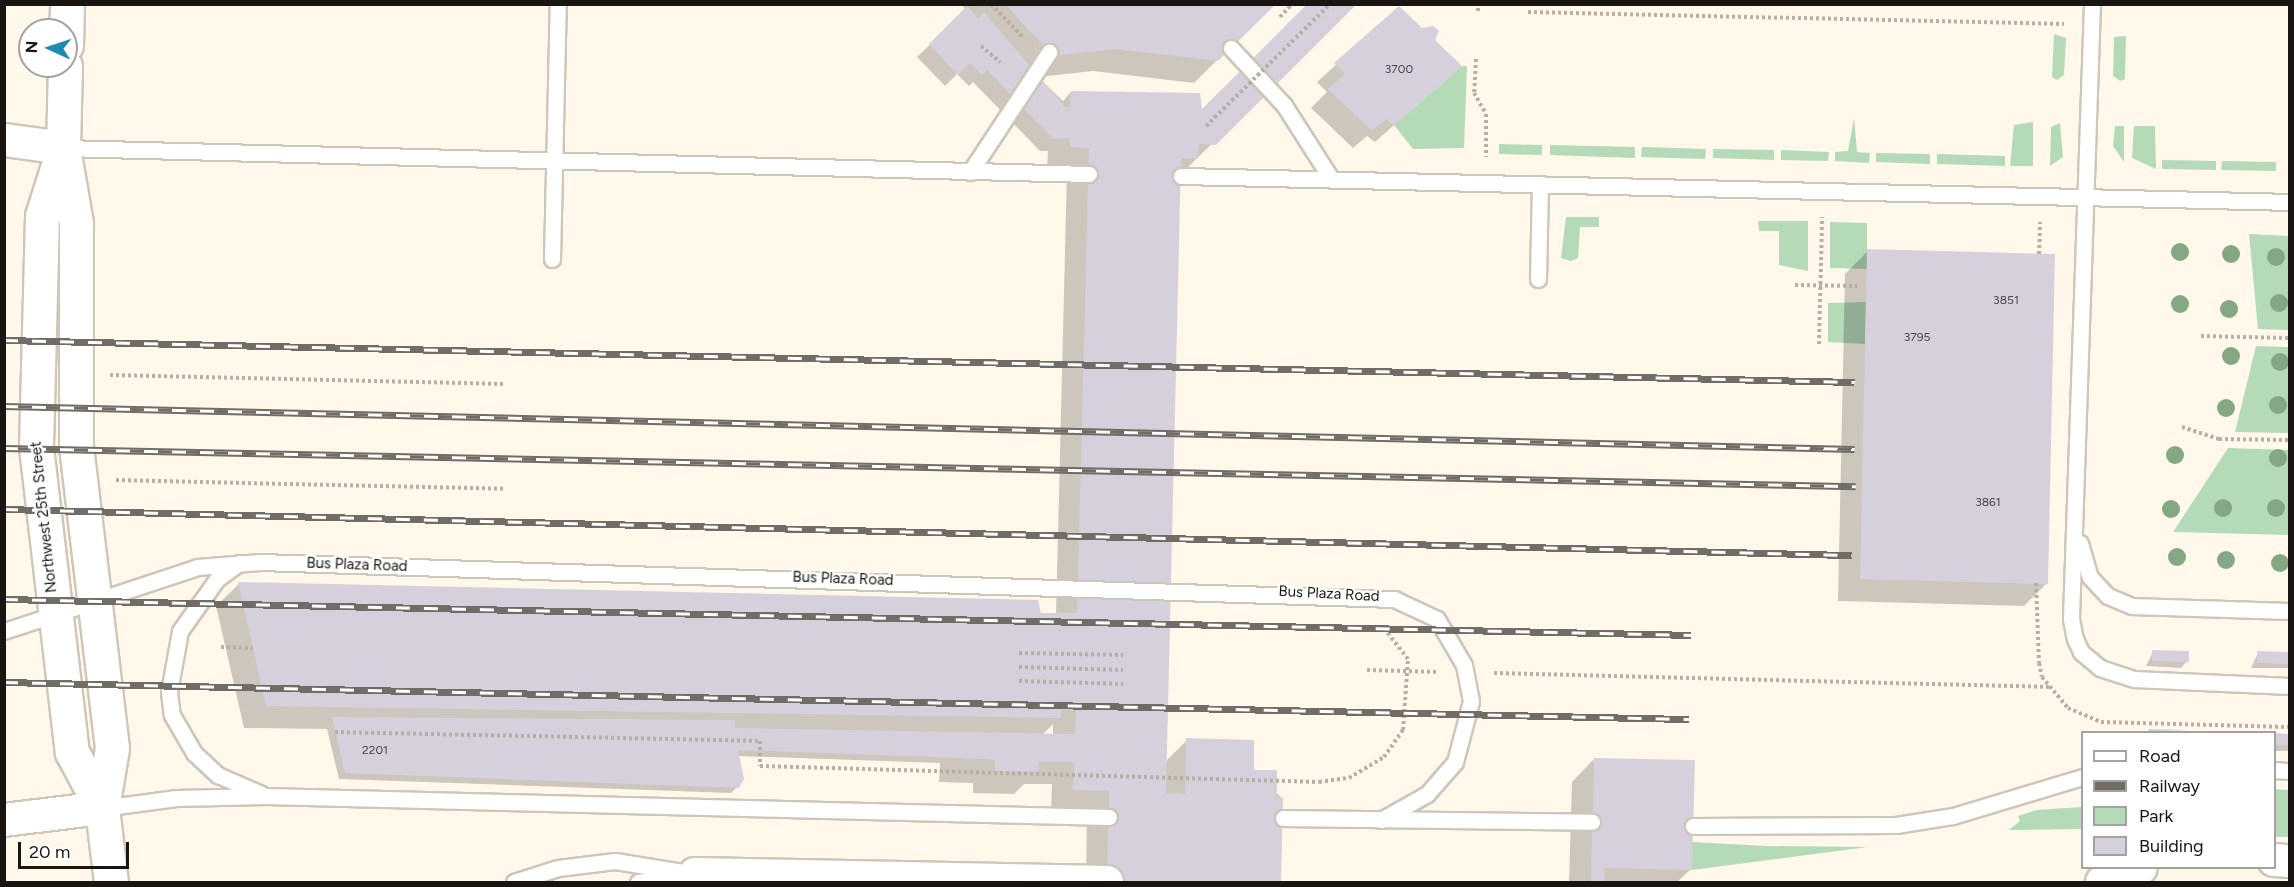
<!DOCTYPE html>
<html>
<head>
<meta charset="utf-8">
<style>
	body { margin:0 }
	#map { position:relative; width:2294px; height:887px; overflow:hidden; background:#fff8eb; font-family:Figtree,sans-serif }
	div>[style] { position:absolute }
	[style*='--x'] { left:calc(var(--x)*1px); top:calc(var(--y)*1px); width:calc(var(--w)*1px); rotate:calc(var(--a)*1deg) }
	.green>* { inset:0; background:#b4dab8 }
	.shadow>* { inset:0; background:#0003 }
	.building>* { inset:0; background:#d6d0dd }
	.path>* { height:4px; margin-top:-2px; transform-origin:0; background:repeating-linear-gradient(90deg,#b5afa5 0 3px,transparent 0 6px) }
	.roads { filter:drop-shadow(2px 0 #cdc6b9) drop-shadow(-2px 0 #cdc6b9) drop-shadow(0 2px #cdc6b9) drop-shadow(0 -2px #cdc6b9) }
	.service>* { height:15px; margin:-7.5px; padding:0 7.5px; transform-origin:7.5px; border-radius:7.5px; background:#fff }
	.minor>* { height:32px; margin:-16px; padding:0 16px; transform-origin:16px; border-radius:16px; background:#fff }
	.tertiary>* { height:33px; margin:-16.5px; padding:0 16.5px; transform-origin:16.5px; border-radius:16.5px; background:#fff }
	.rail>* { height:7px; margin-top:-3.5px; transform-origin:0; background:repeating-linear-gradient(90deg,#fff 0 14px,#716c65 0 28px); box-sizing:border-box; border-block:2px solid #716c65 }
	.path-bridge>* { height:4px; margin-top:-2px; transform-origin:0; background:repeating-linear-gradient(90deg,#b5afa5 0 3px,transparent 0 6px) }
	.trees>* { width:18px; height:18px; margin:-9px; border-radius:50%; background:#85a884 }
	span { translate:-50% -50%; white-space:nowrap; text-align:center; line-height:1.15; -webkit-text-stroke:5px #fff; paint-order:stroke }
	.number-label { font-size:12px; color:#484445 }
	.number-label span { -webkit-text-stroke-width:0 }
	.street-label { font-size:15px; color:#191612 }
	.frame { position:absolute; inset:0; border:6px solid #191612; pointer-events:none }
	.legend { position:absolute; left:2081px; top:731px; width:195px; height:138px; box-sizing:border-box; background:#fff; border:2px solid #a3a2a0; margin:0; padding:8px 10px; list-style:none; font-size:18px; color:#191612 }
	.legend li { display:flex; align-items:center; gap:12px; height:30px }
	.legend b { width:30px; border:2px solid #a3a2a0 }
	.north { position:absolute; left:18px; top:18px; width:60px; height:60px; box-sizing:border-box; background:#fff; border:2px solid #a3a2a0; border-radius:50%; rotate:273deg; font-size:16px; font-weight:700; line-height:24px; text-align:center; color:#191612 }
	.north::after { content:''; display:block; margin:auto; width:21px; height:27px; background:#1f89b0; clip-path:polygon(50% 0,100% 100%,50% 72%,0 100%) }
	.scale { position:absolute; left:18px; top:842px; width:111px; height:27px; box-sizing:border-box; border:3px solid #191612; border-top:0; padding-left:8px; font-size:18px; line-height:21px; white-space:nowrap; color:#191612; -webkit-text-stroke:4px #fff; paint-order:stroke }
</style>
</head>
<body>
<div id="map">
	<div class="green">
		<div style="clip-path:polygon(2054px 34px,2066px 38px,2064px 75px,2057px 80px,2052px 77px)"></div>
		<div style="clip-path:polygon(2126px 36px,2125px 79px,2120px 81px,2113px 76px,2114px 37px)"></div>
		<div style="clip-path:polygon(1462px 66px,1467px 66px,1464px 148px,1413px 149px,1394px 125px)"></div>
		<div style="clip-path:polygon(1854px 118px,1857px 152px,1870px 153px,1869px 163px,1835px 161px,1835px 152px,1848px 151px)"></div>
		<div style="clip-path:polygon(2033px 122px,2033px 166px,2010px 166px,2014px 125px)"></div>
		<div style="clip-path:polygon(2060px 123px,2063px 157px,2050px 166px,2051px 127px)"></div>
		<div style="clip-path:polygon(2115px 126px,2124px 126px,2124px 162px,2113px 146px)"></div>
		<div style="clip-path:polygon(2134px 126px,2155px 126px,2156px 169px,2132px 158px)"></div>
		<div style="clip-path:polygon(1499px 144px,1542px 145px,1542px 155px,1499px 154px)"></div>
		<div style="clip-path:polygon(1550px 145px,1635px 147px,1635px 158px,1550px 155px)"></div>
		<div style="clip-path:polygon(1642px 147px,1706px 149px,1705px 159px,1641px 157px)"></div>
		<div style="clip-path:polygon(1713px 149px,1774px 150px,1774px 160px,1713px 158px)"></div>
		<div style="clip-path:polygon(1781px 150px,1829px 152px,1828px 161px,1781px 160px)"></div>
		<div style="clip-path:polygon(1876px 153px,1930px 154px,1930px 164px,1876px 162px)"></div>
		<div style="clip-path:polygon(1937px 154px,2005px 156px,2005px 166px,1937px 164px)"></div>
		<div style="clip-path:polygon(2162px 160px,2216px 161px,2216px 170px,2162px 169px)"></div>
		<div style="clip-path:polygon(2222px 161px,2276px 162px,2276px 171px,2221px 170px)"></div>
		<div style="clip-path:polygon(1566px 217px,1599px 217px,1599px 227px,1580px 227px,1578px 258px,1571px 261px,1561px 258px)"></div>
		<div style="clip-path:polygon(1758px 221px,1808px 221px,1808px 271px,1779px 265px,1779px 231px,1759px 231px)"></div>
		<div style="clip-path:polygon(1830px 222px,1867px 223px,1867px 269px,1830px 268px)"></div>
		<div style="clip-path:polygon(2249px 234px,2289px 236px,2289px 330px,2258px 329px)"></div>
		<div style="clip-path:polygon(1866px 302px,1865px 344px,1828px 342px,1828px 303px)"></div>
		<div style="clip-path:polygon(2256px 346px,2289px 347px,2289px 433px,2235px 432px)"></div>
		<div style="clip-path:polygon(2228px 448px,2289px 450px,2289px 535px,2173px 532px)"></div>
		<div style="clip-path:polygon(2275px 789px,2289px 790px,2289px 837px,2275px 837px)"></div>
		<div style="clip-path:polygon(2082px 807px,2082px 829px,2009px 830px,2020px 821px,2018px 816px,2036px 810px)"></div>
		<div style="clip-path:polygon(1692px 842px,1767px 846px,1868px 847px,1692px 870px)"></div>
	</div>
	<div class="shadow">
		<div style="clip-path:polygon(evenodd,961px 4px,1273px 4px,1194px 83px,1093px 71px,1038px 77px,1063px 101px,1071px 92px,1198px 113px,1308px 4px,1355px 4px,1179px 176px,1165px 762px,1187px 740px,1252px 771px,1282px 798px,1280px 882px,1086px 882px,1087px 813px,1051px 812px,1052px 784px,1024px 784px,1014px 794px,973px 793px,973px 783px,939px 782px,940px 763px,738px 756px,737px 787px,731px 793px,339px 779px,327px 729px,244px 728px,216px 606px,239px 584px,1056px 615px,1067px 170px,1047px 169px,1048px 151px,1040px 151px,973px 82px,969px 86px,957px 74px,945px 86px,917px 57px,966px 10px,961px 4px,1053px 724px,1053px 735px,1042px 735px,1053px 724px)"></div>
		<div style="clip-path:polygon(1399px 8px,1460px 66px,1375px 142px,1367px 136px,1353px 148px,1311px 108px,1327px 92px,1317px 82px)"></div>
		<div style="clip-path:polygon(1868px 251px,2047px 583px,2024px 606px,1838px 601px,1845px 274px)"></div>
		<div style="clip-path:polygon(2153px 652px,2187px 661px,2181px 668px,2146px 666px)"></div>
		<div style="clip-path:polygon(2258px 653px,2290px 654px,2290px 668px,2251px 668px)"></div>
		<div style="clip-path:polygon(2274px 735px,2290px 735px,2288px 751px,2274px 751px)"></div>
		<div style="clip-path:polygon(1594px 759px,1691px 869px,1677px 882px,1569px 882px,1572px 782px)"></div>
	</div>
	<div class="building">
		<div style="clip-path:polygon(1005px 4px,1276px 4px,1218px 61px,1116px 49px,1053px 56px)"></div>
		<div style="clip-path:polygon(1307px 4px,1357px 4px,1216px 145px,1199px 144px,1198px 159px,1181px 158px,1166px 793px,1185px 794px,1186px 738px,1254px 740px,1254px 770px,1277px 770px,1277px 797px,1283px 797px,1281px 882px,1107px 882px,1109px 791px,1073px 790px,1074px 762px,1039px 762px,1038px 772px,995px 771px,995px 760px,961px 758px,738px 750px,744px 779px,739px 788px,345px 773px,332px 717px,735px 720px,735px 728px,1075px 734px,1076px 710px,1061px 710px,1061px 718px,266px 706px,238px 582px,1038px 600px,1041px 613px,1077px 613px,1089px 148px,1070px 147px,1069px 138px,1053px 139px,987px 70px,982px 75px,970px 63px,958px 75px,929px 44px,967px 6px,978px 18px,984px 12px,1065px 107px,1070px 107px,1071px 91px,1200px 93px,1202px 110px)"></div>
		<div style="clip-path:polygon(1399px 6px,1422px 28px,1433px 26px,1439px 31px,1435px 40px,1462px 66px,1394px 125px,1386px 119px,1372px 131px,1328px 89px,1345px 74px,1334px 63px)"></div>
		<div style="clip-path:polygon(1867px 249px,2055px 254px,2048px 584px,1860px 579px)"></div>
		<div style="clip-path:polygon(2152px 650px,2189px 651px,2189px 662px,2152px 661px)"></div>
		<div style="clip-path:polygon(2257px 651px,2290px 652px,2290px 664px,2257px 663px)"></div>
		<div style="clip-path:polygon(2149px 729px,2188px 730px,2148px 732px)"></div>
		<div style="clip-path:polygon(2274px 733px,2290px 734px,2290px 745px,2274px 745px)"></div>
		<div style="clip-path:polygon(1594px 758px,1695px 760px,1692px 870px,1605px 868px,1604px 882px,1591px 882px)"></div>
	</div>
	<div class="path">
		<div style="--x:991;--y:4;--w:46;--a:45.9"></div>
		<div style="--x:1478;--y:11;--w:7;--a:-90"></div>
		<div style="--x:1528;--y:12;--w:536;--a:1.28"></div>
		<div style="--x:1280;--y:17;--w:18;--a:-47"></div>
		<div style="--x:981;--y:46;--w:25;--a:40"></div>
		<div style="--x:1476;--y:59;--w:34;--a:93"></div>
		<div style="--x:1474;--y:93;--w:24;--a:60"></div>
		<div style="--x:1486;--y:114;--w:43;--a:90"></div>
		<div style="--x:2039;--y:254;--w:32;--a:-88"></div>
		<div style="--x:1795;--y:285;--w:62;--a:0.9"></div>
		<div style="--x:2201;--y:336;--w:89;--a:1.3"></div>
		<div style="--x:1819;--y:344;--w:127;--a:-88.6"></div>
		<div style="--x:110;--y:375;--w:395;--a:1.3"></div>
		<div style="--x:2182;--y:427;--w:39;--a:18"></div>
		<div style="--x:2219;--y:439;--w:71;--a:0.8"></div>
		<div style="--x:116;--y:480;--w:390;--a:1.3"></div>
		<div style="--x:2036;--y:583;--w:80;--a:87.9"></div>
		<div style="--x:2039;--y:663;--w:14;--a:78"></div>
		<div style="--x:2042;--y:677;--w:40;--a:50"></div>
		<div style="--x:2068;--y:708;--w:36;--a:23"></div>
		<div style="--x:2101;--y:722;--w:189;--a:1.5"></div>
		<div style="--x:221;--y:647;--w:32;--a:2"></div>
		<div style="--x:1019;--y:653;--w:104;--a:1.1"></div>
		<div style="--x:1019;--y:667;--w:104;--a:1.7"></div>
		<div style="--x:1367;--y:670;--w:72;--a:1.6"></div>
		<div style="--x:1494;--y:673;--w:555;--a:1.44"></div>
		<div style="--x:1019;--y:681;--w:104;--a:1.7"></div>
		<div style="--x:335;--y:732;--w:425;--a:1.2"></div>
		<div style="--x:760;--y:741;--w:25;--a:90"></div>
		<div style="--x:760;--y:766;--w:559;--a:1.64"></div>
		<div style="--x:1319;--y:782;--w:30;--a:-8"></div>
		<div style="--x:1349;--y:778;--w:41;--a:-31"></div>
		<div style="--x:1384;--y:757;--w:33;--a:-55"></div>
		<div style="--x:1403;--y:730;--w:71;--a:-86"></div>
		<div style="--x:1408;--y:659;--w:41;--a:-128"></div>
	</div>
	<div class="roads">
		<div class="service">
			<div style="--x:2092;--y:4;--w:615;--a:91.96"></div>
			<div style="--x:2071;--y:619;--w:20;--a:79"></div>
			<div style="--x:2075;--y:639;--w:14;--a:65"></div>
			<div style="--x:2081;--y:652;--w:25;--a:40"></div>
			<div style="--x:2100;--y:668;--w:36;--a:18"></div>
			<div style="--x:2134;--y:679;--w:156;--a:2.6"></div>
			<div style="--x:1231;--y:48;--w:78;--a:47.1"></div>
			<div style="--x:1284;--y:105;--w:89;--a:57.4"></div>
			<div style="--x:63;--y:148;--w:1026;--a:1.45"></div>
			<div style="--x:970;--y:172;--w:144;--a:-56.6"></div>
			<div style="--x:1181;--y:176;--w:1109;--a:1.34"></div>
			<div style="--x:552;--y:259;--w:255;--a:-88.7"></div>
			<div style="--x:1538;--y:279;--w:95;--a:-88.8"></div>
			<div style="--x:2080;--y:543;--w:35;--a:74"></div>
			<div style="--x:2090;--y:577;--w:26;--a:47"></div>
			<div style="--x:2108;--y:596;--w:26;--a:23"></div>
			<div style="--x:2132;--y:606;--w:158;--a:1.8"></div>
			<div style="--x:239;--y:563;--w:27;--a:144"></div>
			<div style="--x:217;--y:579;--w:64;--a:125.4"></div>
			<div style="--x:180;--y:631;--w:62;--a:100.2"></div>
			<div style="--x:169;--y:692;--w:23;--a:83"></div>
			<div style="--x:172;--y:715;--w:44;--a:59.9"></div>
			<div style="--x:194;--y:753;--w:33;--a:43"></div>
			<div style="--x:218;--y:775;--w:47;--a:23.8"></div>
			<div style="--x:4;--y:631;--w:203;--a:-18.3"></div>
			<div style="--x:197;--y:567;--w:63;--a:-4.5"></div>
			<div style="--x:260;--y:562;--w:1135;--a:1.87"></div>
			<div style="--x:1394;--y:599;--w:47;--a:24.9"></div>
			<div style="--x:1437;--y:619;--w:53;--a:59.6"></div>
			<div style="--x:1464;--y:665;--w:37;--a:79"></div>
			<div style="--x:1471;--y:701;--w:63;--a:104.7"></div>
			<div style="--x:1455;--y:762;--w:43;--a:131.2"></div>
			<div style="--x:1427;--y:794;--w:53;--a:150.5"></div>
			<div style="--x:2274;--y:770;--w:16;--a:4"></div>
			<div style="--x:102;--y:808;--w:75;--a:-7.7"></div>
			<div style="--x:176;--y:798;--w:90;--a:-1.3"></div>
			<div style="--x:266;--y:796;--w:843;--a:1.43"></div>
			<div style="--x:1283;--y:818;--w:309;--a:0.7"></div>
			<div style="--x:1693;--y:826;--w:203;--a:-0.3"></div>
			<div style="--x:1896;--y:825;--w:58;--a:-9"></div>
			<div style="--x:1953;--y:816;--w:135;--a:-16.8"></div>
			<div style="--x:514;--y:882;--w:46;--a:-17.7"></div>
			<div style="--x:558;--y:868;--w:57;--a:-7"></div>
			<div style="--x:615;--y:861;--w:81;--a:9.2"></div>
			<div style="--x:638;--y:882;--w:45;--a:-7.6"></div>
		</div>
		<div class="minor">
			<div style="--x:4;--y:140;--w:60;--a:7.7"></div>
			<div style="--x:4;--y:820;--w:99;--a:-7"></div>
			<div style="--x:2274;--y:860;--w:16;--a:4"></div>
			<div style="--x:695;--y:874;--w:412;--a:1.1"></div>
			<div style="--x:2102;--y:882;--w:41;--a:-19.7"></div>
		</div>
		<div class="tertiary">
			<div style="--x:66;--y:45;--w:41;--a:-88.6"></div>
			<div style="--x:65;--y:66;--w:82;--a:91.4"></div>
			<div style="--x:63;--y:148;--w:76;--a:80.2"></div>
			<div style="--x:76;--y:223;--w:223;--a:90"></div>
			<div style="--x:76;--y:446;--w:304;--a:83.2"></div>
			<div style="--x:112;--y:748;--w:61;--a:99.5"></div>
			<div style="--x:102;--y:808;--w:75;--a:83.1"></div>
			<div style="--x:63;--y:150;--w:69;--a:107.7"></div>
			<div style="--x:42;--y:216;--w:231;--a:91.5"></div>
			<div style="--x:36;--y:447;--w:307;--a:83.3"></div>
			<div style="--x:72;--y:752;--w:64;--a:61.8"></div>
		</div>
	</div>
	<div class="rail">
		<div style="--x:4;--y:340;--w:1851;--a:1.3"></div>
		<div style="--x:4;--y:406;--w:1851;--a:1.33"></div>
		<div style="--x:4;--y:448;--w:1852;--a:1.18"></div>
		<div style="--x:4;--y:509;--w:1849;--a:1.43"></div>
		<div style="--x:4;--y:599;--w:1687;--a:1.22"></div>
		<div style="--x:4;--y:682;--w:1685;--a:1.26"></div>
	</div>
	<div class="path-bridge">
		<div style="--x:1206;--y:126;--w:174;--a:-44.5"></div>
	</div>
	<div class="trees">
		<div style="left:2180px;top:252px"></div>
		<div style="left:2231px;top:254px"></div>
		<div style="left:2276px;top:257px"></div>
		<div style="left:2279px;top:303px"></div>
		<div style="left:2180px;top:304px"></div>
		<div style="left:2229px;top:309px"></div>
		<div style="left:2231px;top:356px"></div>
		<div style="left:2280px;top:362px"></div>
		<div style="left:2278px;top:405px"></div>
		<div style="left:2226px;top:408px"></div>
		<div style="left:2175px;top:455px"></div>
		<div style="left:2278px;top:458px"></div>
		<div style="left:2223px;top:508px"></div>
		<div style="left:2276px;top:508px"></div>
		<div style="left:2171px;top:509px"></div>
		<div style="left:2177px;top:557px"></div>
		<div style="left:2226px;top:560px"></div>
		<div style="left:2280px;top:563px"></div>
	</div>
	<div class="number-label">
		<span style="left:1399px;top:70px">3700</span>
		<span style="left:2006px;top:301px">3851</span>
		<span style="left:1917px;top:338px">3795</span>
		<span style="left:1988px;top:503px">3861</span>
		<span style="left:375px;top:751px">2201</span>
	</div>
	<div class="street-label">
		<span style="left:44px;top:517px;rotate:-96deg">Northwest 25th Street</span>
		<span style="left:357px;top:565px;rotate:2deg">Bus Plaza Road</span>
		<span style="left:843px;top:579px;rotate:2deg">Bus Plaza Road</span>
		<span style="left:1329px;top:594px;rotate:3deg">Bus Plaza Road</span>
	</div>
	<div class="frame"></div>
	<ul class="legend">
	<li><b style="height:8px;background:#fff"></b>Road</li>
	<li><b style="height:8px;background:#716c65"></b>Railway</li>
	<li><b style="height:16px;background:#b4dab8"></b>Park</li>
	<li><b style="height:16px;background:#d6d0dd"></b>Building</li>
	</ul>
	<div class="north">N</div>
	<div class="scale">20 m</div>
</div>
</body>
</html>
